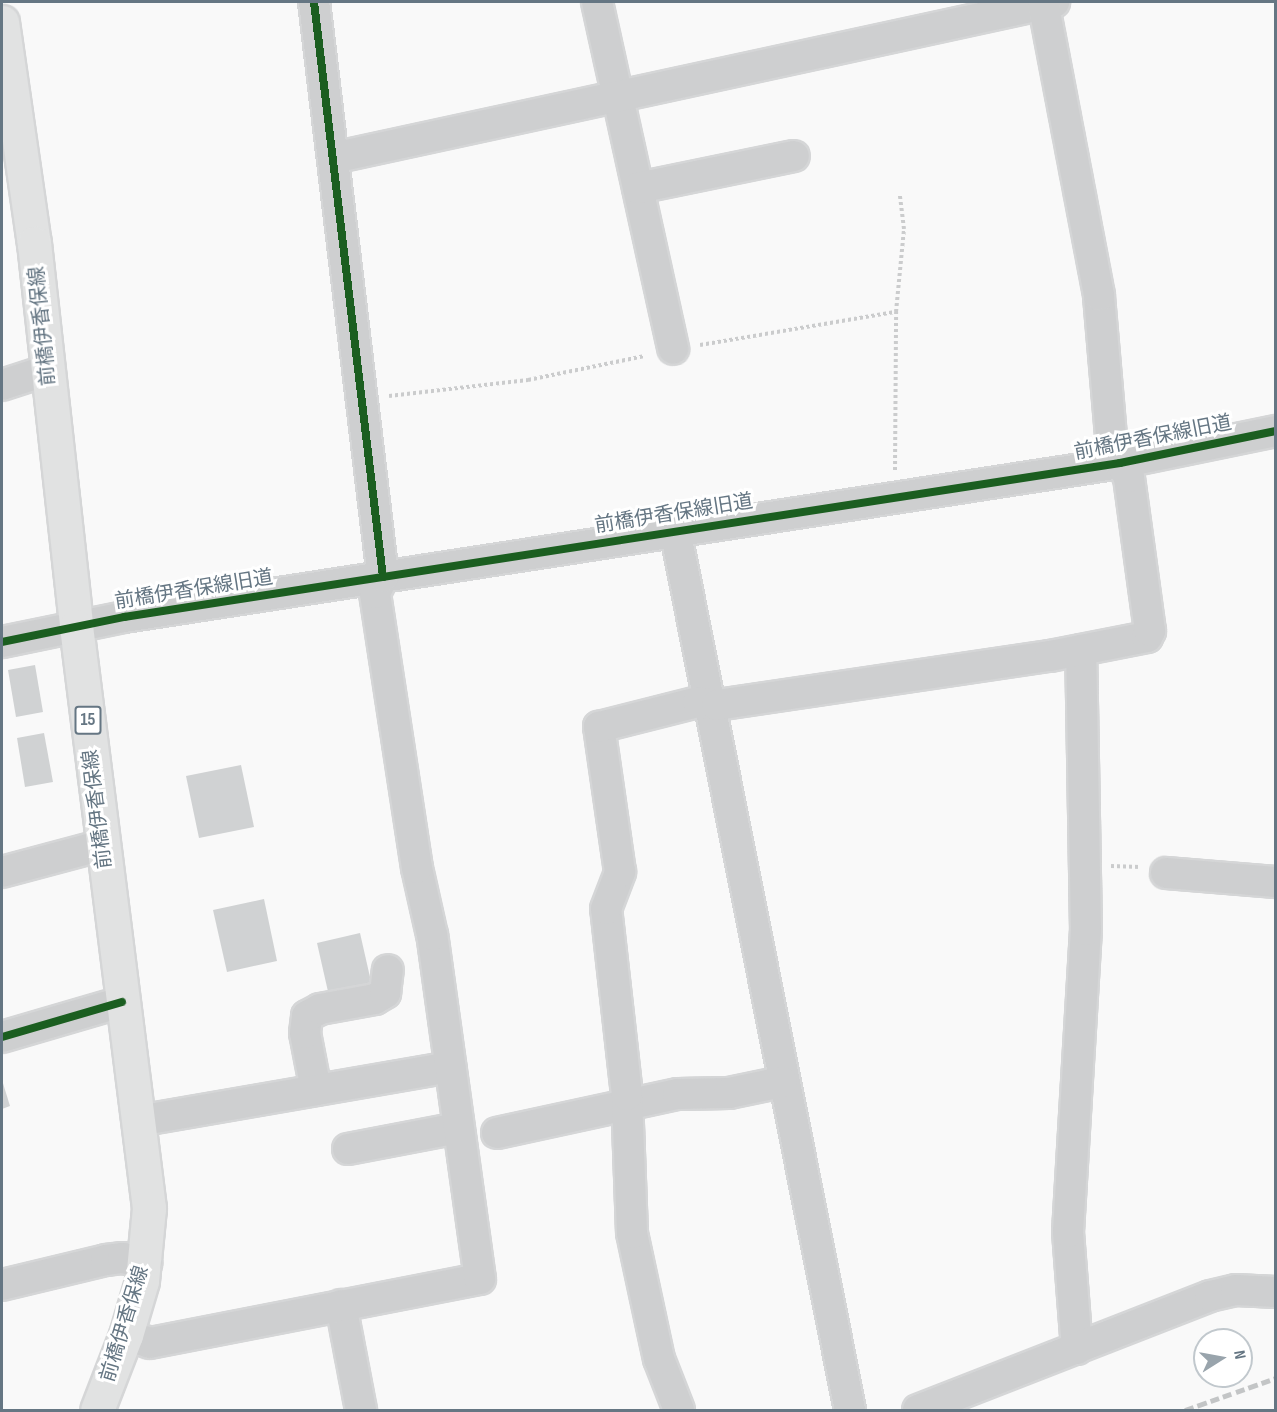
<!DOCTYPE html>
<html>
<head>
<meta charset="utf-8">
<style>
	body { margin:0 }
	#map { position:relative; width:1277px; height:1412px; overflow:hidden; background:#f9f9f9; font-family:"Sofia Sans Condensed","Noto Sans JP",sans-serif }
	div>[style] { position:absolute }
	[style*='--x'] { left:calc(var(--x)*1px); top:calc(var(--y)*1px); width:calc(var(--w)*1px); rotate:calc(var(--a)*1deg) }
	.building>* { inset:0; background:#d0d2d3 }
	.path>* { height:4px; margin-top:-2px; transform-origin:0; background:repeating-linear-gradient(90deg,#cbcccd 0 3px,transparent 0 6px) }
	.roads { filter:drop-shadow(2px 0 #d5d6d7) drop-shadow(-2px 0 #d5d6d7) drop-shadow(0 2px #d5d6d7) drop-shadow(0 -2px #d5d6d7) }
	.minor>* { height:30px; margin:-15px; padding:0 15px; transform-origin:15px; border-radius:15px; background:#cecfd0 }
	.major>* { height:33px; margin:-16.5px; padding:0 16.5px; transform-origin:16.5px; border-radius:16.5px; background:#e1e2e2 }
	.rail>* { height:4.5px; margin-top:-2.25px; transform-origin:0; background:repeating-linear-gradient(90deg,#c3c5c6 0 9px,transparent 0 13.5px) }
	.cycleway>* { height:8px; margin:-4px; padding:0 4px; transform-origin:4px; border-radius:4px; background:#1b5e20 }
	span { translate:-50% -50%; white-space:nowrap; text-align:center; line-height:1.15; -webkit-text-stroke:6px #fff; paint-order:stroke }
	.shield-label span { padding:2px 4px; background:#fff; border:2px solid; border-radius:4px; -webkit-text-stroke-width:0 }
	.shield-label { font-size:18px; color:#657683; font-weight:700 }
	.street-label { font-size:20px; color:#657683 }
	.frame { position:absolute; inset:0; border:3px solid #657683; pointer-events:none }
	.north { position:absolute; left:1193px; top:1328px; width:60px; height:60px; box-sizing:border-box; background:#fff; border:2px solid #c1c8cd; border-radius:50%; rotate:79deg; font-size:16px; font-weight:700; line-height:24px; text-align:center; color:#657683 }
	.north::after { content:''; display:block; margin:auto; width:21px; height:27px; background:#99a4ac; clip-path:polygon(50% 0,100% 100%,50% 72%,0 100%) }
</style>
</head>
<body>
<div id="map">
	<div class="building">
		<div style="clip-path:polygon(35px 665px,43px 712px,16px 717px,8px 670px)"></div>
		<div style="clip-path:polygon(44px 733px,53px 782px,25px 787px,17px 738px)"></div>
		<div style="clip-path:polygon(241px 765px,254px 827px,199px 838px,186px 776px)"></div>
		<div style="clip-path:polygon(264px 899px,277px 961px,227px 972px,213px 910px)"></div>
		<div style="clip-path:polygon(360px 933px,372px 986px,329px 996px,317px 943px)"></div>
		<div style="clip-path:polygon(2px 1080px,10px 1106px,2px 1109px)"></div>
	</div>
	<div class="path">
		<div style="--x:700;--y:345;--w:199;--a:-9.6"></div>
		<div style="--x:389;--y:396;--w:140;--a:-6.6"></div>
		<div style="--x:528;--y:380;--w:119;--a:-11.6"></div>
		<div style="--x:895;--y:470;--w:158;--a:-89.6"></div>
		<div style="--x:896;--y:312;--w:83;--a:-84.5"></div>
		<div style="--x:904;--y:229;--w:34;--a:-97"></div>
		<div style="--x:1111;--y:866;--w:29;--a:2"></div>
	</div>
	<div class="roads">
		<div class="minor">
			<div style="--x:597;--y:2;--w:355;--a:77.6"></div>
			<div style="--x:333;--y:158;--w:738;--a:-12.21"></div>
			<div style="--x:638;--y:188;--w:159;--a:-11.6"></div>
			<div style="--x:2;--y:385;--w:48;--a:-18.1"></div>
			<div style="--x:675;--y:530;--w:897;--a:78.75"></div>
			<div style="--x:2;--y:642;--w:125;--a:-11.6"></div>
			<div style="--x:124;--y:617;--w:1008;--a:-8.79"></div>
			<div style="--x:1120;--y:463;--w:159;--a:-11.6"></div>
			<div style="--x:2;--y:872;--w:105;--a:-15"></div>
			<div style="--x:1166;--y:873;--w:110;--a:4.7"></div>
			<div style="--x:2;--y:1037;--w:125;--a:-16.3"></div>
			<div style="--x:316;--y:1090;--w:58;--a:-100.9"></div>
			<div style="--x:305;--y:1033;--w:17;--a:-83"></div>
			<div style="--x:307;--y:1016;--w:15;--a:-28"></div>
			<div style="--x:320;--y:1009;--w:56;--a:-10.3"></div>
			<div style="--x:375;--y:999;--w:12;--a:-31"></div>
			<div style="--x:385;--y:993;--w:23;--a:-83"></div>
			<div style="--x:138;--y:1121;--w:317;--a:-9.8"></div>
			<div style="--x:497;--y:1133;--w:185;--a:-12.2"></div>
			<div style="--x:678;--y:1094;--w:51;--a:-1.1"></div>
			<div style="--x:729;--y:1093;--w:54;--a:-11.7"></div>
			<div style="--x:348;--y:1149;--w:112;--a:-10.8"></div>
			<div style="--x:2;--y:1285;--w:107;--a:-13.5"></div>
			<div style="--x:106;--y:1260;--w:17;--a:-7"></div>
			<div style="--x:123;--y:1258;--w:24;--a:12"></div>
			<div style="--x:341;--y:1305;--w:107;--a:79.2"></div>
			<div style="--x:126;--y:1335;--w:25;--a:18"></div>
			<div style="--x:150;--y:1343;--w:336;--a:-11"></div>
			<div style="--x:480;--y:1279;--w:347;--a:-97.9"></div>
			<div style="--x:432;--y:935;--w:69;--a:-102.6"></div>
			<div style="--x:417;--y:868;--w:278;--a:-98.7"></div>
			<div style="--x:375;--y:593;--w:18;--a:-63"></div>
			<div style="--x:383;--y:577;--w:579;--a:-96.84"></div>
			<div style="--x:1077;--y:1349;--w:117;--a:-94.4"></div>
			<div style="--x:1068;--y:1232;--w:303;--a:-86.6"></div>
			<div style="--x:1086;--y:930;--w:280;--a:-91"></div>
			<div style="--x:679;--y:1410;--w:55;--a:-111.4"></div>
			<div style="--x:659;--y:1359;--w:129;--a:-102.1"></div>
			<div style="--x:632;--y:1233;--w:138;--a:-92.1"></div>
			<div style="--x:627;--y:1095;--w:187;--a:-96.4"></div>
			<div style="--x:606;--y:909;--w:40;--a:-69"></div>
			<div style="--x:620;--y:872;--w:147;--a:-98.2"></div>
			<div style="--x:599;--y:727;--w:102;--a:-14.2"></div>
			<div style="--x:698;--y:702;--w:19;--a:9"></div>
			<div style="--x:717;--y:705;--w:337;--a:-8.4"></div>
			<div style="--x:1050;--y:656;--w:99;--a:-11.1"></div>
			<div style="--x:1147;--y:637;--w:7;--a:-63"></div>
			<div style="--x:1150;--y:631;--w:155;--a:-97.8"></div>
			<div style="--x:1129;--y:477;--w:34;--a:-120"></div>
			<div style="--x:1112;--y:448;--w:154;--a:-94.9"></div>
			<div style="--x:1099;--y:295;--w:298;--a:-100.8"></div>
			<div style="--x:918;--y:1410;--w:313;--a:-21.3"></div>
			<div style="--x:1210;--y:1296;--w:27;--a:-13"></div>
			<div style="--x:1236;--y:1290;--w:40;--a:2.9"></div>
		</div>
		<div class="major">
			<div style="--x:2;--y:22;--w:223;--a:81.8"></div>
			<div style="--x:34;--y:243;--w:385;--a:83.7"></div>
			<div style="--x:76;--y:626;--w:587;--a:82.85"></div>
			<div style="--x:149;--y:1208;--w:73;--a:95.5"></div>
			<div style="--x:142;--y:1281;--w:56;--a:106.5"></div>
			<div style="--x:126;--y:1335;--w:80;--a:111.1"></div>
		</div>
	</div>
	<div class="rail">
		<div style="--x:1185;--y:1410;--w:96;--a:-19.4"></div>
	</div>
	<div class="cycleway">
		<div style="--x:314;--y:2;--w:579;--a:83.16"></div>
		<div style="--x:2;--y:642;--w:125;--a:-11.6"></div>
		<div style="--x:124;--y:617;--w:1008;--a:-8.79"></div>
		<div style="--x:1120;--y:463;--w:159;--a:-11.6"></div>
		<div style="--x:2;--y:1037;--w:125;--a:-16.3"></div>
	</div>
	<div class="shield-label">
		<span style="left:88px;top:720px">15</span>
	</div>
	<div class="street-label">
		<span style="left:43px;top:326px;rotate:-96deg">前橋伊香保線</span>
		<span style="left:1153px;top:438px;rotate:-11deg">前橋伊香保線旧道</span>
		<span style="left:674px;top:514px;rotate:-9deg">前橋伊香保線旧道</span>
		<span style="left:194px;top:590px;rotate:-9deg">前橋伊香保線旧道</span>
		<span style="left:98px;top:809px;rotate:-97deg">前橋伊香保線</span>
		<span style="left:125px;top:1324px;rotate:-73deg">前橋伊香保線</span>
	</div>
	<div class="frame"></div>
	<div class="north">N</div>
</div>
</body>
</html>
